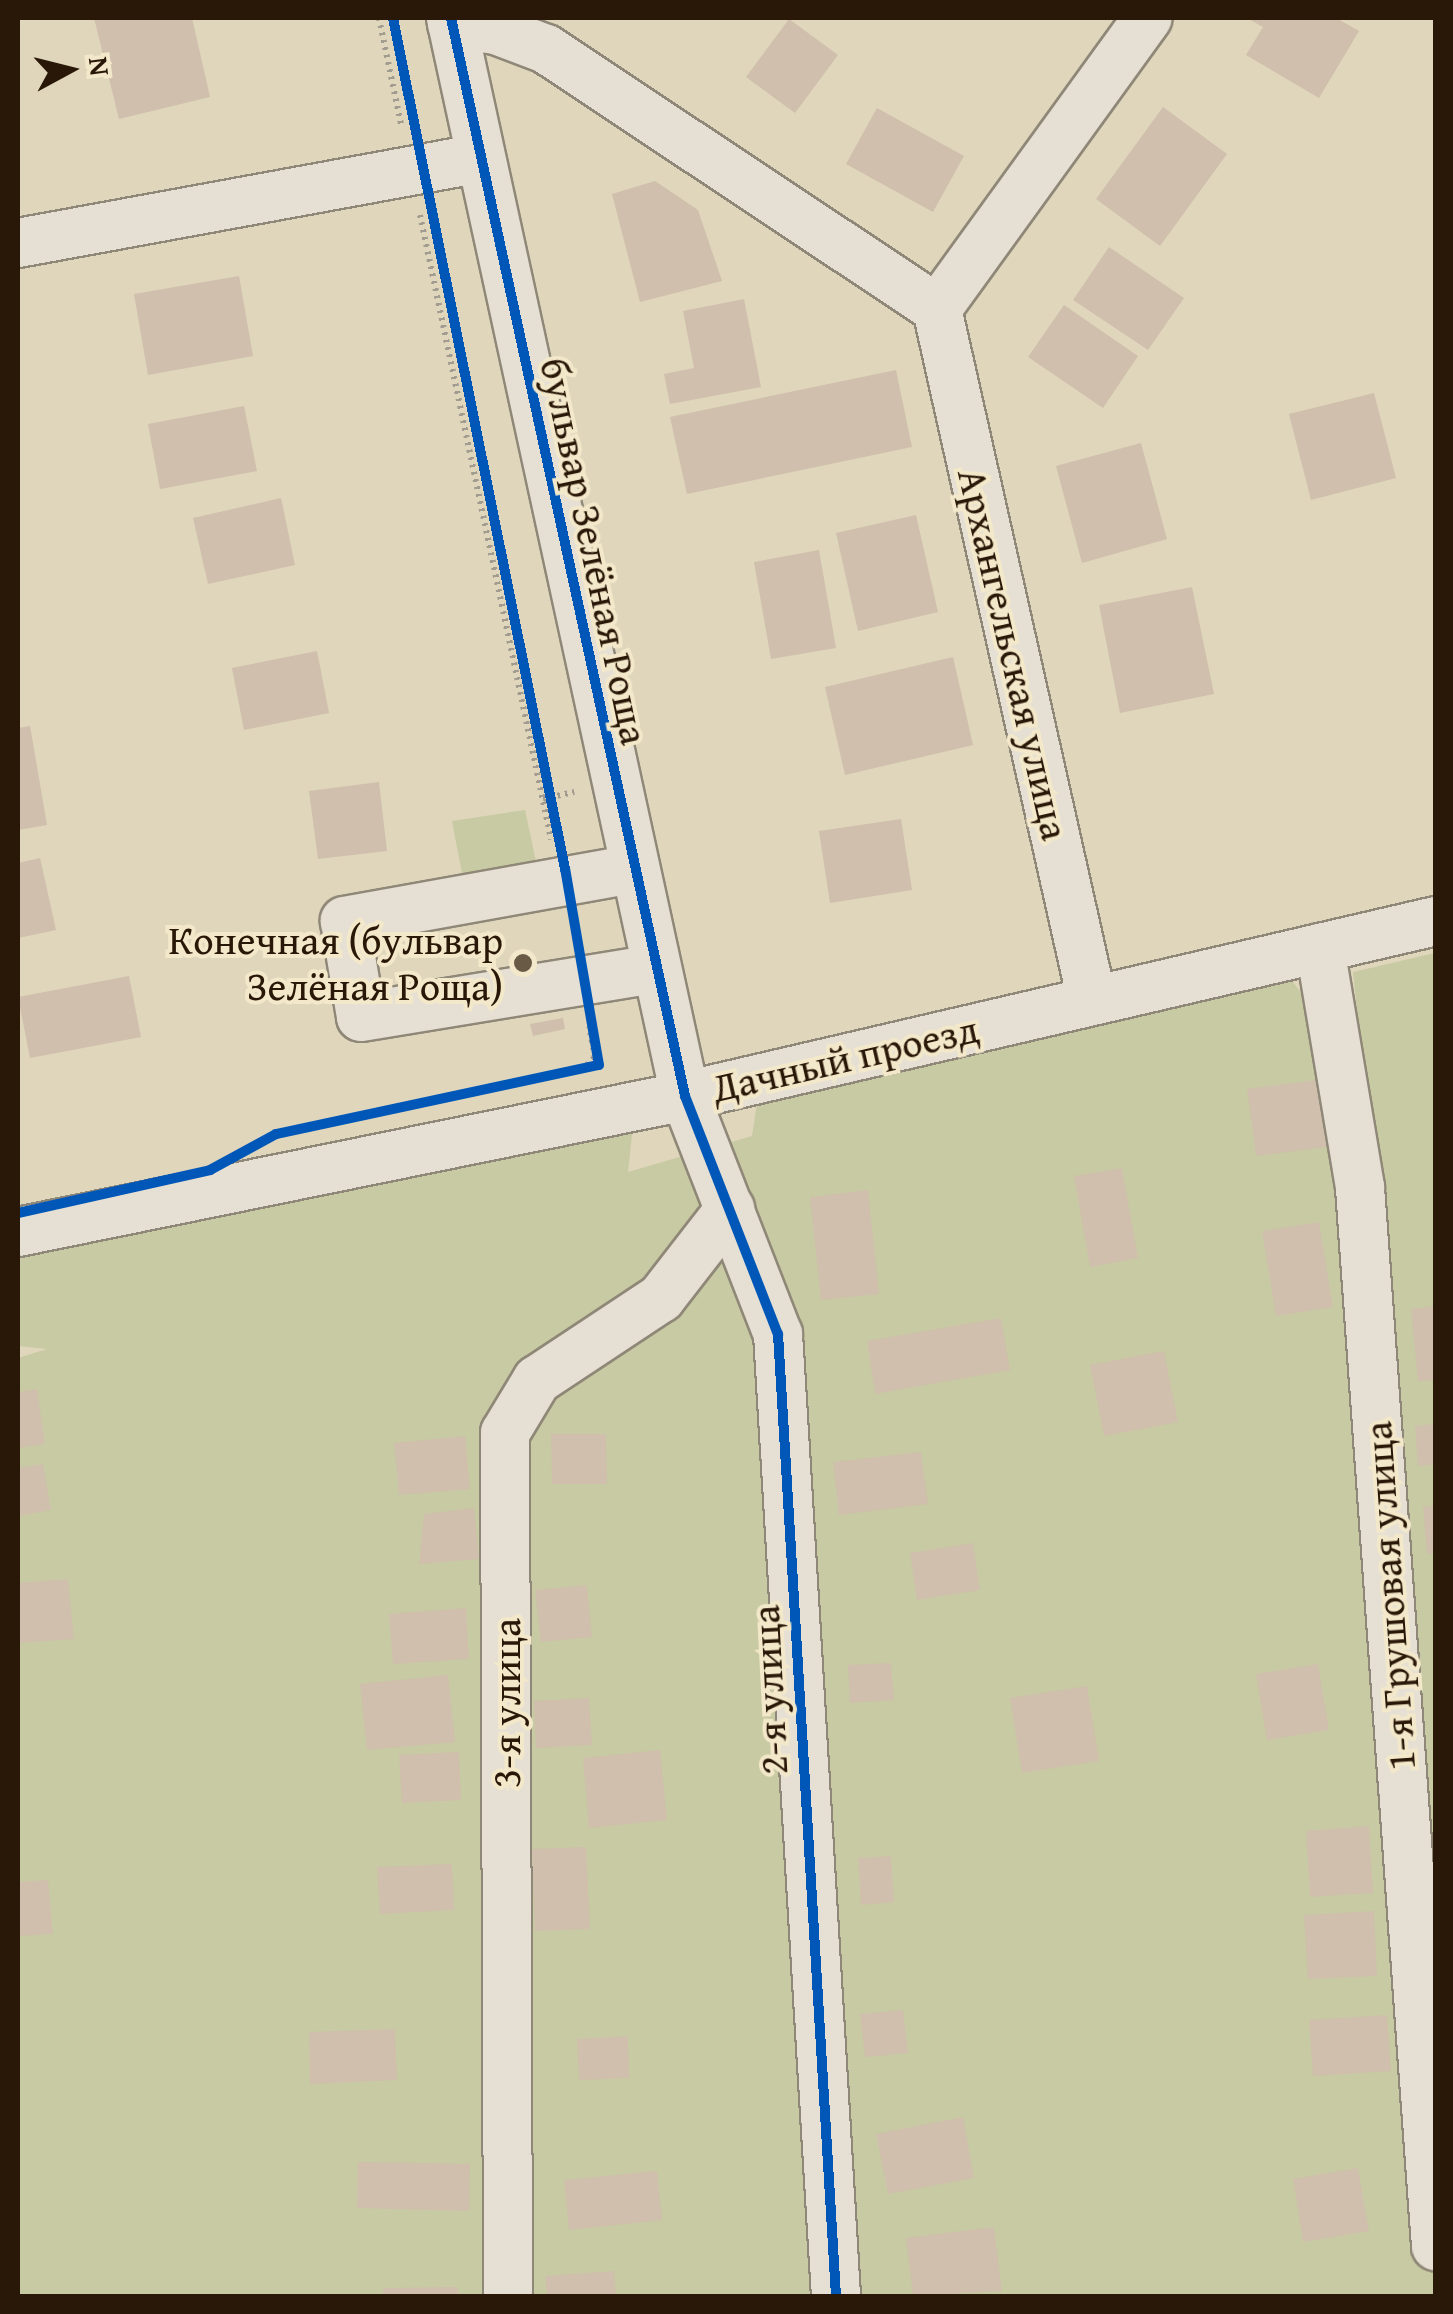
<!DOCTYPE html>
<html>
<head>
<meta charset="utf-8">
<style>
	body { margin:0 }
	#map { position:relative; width:1453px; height:2314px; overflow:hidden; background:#dfd6bc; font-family:"Gentium Book Plus",serif }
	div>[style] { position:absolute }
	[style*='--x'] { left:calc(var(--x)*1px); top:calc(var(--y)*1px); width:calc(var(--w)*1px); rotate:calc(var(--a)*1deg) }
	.green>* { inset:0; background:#c7caa2 }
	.building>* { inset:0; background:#cfbfac }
	.path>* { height:6px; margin-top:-3px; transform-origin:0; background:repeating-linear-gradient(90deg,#a19b90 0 2.5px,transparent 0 7.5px) }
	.roads { filter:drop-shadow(2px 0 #8f8777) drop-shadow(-2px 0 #8f8777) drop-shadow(0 2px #8f8777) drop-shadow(0 -2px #8f8777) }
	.minor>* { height:48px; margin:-24px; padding:0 24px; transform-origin:24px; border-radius:24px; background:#e5e0d3 }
	.cycleway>* { height:10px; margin:-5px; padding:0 5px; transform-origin:5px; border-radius:5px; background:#0057b8 }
	.dots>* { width:28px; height:28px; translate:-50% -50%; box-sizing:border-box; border:5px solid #f3e8ca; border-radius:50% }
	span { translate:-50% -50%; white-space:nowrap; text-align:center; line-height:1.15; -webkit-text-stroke:8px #f3e8ca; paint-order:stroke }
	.street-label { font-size:40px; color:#291707 }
	.poi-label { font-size:40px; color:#291707 }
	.right { translate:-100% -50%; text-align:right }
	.frame { position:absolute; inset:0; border:20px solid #291707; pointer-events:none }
	.north { position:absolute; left:20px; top:20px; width:100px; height:100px; -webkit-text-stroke:8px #f3e8ca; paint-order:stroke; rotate:83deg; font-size:28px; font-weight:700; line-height:40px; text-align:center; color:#291707 }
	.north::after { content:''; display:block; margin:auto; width:35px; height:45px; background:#291707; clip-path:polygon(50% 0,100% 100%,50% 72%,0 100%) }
</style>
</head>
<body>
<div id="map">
	<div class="green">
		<div style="clip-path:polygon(525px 810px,538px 871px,464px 884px,452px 821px)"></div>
		<div style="clip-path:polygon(1435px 953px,1435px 2296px,18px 2296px,18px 1358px,47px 1349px,18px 1346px,18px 1257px,612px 1105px,634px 1116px,628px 1172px,752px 1136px,760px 1084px,1287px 974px,1302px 994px,1310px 1029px,1358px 1020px,1353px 972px)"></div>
	</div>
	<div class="building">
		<div style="clip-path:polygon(94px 18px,192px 18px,210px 97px,119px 119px)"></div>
		<div style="clip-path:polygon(1247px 18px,1336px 18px,1359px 31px,1319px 98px,1246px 55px,1263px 27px)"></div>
		<div style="clip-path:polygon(789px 19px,838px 55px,795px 113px,746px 77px)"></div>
		<div style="clip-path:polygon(1163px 107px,1227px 154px,1160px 246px,1096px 199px)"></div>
		<div style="clip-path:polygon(877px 108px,964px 156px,933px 212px,846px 164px)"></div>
		<div style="clip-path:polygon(655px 181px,698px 210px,722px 281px,640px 302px,612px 194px)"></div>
		<div style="clip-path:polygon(1109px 247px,1184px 298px,1148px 350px,1073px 300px)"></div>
		<div style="clip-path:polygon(239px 276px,253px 356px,148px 375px,134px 294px)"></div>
		<div style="clip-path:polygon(744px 299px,761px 387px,670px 404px,664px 374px,694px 368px,683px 311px)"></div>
		<div style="clip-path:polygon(1064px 305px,1138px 356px,1103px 408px,1028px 357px)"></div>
		<div style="clip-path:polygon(896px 370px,912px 447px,687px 494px,670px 417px)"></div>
		<div style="clip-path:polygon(1374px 393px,1396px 478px,1311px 500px,1289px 414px)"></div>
		<div style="clip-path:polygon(244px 406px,257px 471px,160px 489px,148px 424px)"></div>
		<div style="clip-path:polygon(1141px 443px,1167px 539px,1082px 563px,1056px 466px)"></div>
		<div style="clip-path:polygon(281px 498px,295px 565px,208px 584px,193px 518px)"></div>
		<div style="clip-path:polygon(916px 515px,938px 612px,858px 631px,836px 533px)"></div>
		<div style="clip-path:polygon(819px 550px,836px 648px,771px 659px,754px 562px)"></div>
		<div style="clip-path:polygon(1192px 587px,1214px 694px,1120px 713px,1099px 605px)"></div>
		<div style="clip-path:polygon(317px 651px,329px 713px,244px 730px,232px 668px)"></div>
		<div style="clip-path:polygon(953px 657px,973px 745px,845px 775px,825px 687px)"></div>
		<div style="clip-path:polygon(30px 726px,47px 825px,18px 830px,18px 728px)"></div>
		<div style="clip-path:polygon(379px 782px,387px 851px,318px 859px,309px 791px)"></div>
		<div style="clip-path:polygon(901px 819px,912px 890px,830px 903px,819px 831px)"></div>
		<div style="clip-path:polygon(40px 858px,56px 930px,18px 938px,18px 863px)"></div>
		<div style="clip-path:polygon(129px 976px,141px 1037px,30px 1058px,18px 997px)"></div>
		<div style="clip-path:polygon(563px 1018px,565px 1029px,533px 1036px,530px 1024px)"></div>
		<div style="clip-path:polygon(1325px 1079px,1334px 1146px,1256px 1156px,1247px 1089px)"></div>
		<div style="clip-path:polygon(1122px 1168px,1138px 1258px,1090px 1267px,1074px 1176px)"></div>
		<div style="clip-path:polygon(868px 1190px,879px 1294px,821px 1300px,810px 1197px)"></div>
		<div style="clip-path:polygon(1319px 1222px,1333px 1307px,1276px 1316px,1262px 1231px)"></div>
		<div style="clip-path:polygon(1436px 1306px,1436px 1380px,1418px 1381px,1411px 1309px)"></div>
		<div style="clip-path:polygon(1001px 1318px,1010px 1370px,875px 1394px,867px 1341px)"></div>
		<div style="clip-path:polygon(1164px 1351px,1178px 1422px,1104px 1436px,1090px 1365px)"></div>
		<div style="clip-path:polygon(37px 1389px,45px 1444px,18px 1448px,18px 1392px)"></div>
		<div style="clip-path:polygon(1436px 1424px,1436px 1464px,1418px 1466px,1415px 1426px)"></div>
		<div style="clip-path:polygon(551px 1434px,606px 1434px,607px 1484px,552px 1484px)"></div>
		<div style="clip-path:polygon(465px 1436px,470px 1489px,399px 1495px,394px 1443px)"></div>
		<div style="clip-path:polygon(921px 1452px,928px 1504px,839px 1515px,833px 1462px)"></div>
		<div style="clip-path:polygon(43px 1464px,51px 1510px,18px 1516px,18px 1468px)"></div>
		<div style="clip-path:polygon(1436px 1506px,1436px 1553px,1427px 1554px,1423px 1507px)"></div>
		<div style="clip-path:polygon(474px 1508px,479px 1559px,419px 1564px,424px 1514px)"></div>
		<div style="clip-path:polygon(973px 1543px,980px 1590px,917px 1600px,910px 1553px)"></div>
		<div style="clip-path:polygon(68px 1579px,74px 1639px,18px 1643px,18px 1583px)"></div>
		<div style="clip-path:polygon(587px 1585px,592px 1637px,541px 1642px,535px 1590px)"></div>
		<div style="clip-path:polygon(466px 1608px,469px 1659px,393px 1664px,389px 1614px)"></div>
		<div style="clip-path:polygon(891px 1663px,894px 1700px,850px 1703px,848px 1665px)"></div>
		<div style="clip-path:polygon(1318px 1664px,1329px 1730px,1267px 1740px,1256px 1674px)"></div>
		<div style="clip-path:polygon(448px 1675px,455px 1742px,367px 1750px,360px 1684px)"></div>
		<div style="clip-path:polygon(1087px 1686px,1099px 1761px,1022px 1773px,1010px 1698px)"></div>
		<div style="clip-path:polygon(589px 1698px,592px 1745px,536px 1748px,534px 1701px)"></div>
		<div style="clip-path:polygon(660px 1750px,667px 1820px,589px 1828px,583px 1758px)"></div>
		<div style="clip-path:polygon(459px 1752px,461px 1800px,402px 1803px,399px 1755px)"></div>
		<div style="clip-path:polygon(1369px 1826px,1373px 1893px,1310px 1897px,1306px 1831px)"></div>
		<div style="clip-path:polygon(586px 1847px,590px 1929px,535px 1931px,532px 1849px)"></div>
		<div style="clip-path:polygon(891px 1856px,894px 1902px,861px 1905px,858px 1858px)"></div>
		<div style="clip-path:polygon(452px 1864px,454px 1910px,380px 1914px,377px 1867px)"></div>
		<div style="clip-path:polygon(48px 1880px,53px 1934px,18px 1936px,18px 1882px)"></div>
		<div style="clip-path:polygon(1374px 1911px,1377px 1976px,1308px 1979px,1304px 1915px)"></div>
		<div style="clip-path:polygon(903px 2010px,908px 2053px,865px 2057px,860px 2014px)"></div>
		<div style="clip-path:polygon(1387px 2015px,1391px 2071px,1313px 2076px,1309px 2020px)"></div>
		<div style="clip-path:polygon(395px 2029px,397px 2080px,310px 2084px,309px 2032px)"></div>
		<div style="clip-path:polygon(628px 2036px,629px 2078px,579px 2080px,577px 2039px)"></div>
		<div style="clip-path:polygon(963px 2117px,974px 2178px,888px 2194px,876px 2134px)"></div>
		<div style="clip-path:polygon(358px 2162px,470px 2164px,469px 2211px,357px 2208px)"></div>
		<div style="clip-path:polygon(1358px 2168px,1369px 2231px,1303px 2242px,1293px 2179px)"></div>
		<div style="clip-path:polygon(657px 2171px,662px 2220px,569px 2230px,564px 2180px)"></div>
		<div style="clip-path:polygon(994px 2227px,1002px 2291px,913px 2296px,906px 2238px)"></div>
		<div style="clip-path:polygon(614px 2271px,616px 2296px,547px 2296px,545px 2276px)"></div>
		<div style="clip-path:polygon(458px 2287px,458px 2296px,383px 2296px,383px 2288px)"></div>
	</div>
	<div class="path">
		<div style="--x:379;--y:18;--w:108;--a:78.3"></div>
		<div style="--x:420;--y:215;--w:638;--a:78.14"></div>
		<div style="--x:543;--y:799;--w:32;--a:-13"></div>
		<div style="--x:587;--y:1065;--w:11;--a:-45"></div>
		<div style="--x:595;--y:1057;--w:31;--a:-101"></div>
	</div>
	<div class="roads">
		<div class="minor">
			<div style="--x:451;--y:18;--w:1103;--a:77.75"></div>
			<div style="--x:685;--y:1096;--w:256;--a:68.7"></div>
			<div style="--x:778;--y:1334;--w:964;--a:86.55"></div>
			<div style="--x:452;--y:24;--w:44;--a:7.8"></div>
			<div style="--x:496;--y:30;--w:53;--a:20.8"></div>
			<div style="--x:546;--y:49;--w:470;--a:33.6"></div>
			<div style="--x:18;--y:243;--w:470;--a:-10.4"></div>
			<div style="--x:633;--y:869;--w:293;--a:169.8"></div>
			<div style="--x:345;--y:921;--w:97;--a:80.5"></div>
			<div style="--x:361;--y:1017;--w:298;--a:-9.3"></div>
			<div style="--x:1320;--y:948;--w:243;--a:80.5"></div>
			<div style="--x:1360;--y:1188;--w:1061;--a:85.89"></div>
			<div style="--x:1092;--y:1000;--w:708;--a:-102.64"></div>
			<div style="--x:937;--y:309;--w:359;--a:-54.1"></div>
			<div style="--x:18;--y:1232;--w:681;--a:-11.52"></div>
			<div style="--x:685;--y:1096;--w:771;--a:-13.12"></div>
			<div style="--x:508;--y:2296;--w:863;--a:-90.2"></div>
			<div style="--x:505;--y:1433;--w:62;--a:-58.9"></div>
			<div style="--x:537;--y:1380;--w:149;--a:-33.5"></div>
			<div style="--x:661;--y:1298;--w:113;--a:-52.2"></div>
		</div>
	</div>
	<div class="cycleway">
		<div style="--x:451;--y:18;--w:1103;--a:77.75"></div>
		<div style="--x:685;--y:1096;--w:256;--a:68.7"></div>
		<div style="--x:778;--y:1334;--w:964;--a:86.55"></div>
		<div style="--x:18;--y:1213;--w:197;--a:-12.6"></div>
		<div style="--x:210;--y:1170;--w:75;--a:-28.6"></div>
		<div style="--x:276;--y:1134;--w:330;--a:-12.1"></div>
		<div style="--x:599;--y:1065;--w:199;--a:-99.8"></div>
		<div style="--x:565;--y:869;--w:868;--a:-101.43"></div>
	</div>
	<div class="dots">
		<div style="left:523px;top:963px;background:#695a46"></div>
	</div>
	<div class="street-label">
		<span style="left:595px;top:551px;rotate:78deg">бульвар Зелёная Роща</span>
		<span style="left:1014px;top:654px;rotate:77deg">Архангельская улица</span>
		<span style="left:845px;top:1058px;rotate:-13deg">Дачный проезд</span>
		<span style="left:1389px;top:1596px;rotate:-94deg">1-я Грушовая улица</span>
		<span style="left:769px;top:1690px;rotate:-93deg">2-я улица</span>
		<span style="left:506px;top:1703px;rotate:-90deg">3-я улица</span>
	</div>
	<div class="poi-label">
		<span class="right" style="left:503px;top:963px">Конечная (бульвар<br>Зелёная Роща)</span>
	</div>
	<div class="frame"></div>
	<div class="north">N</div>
</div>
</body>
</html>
